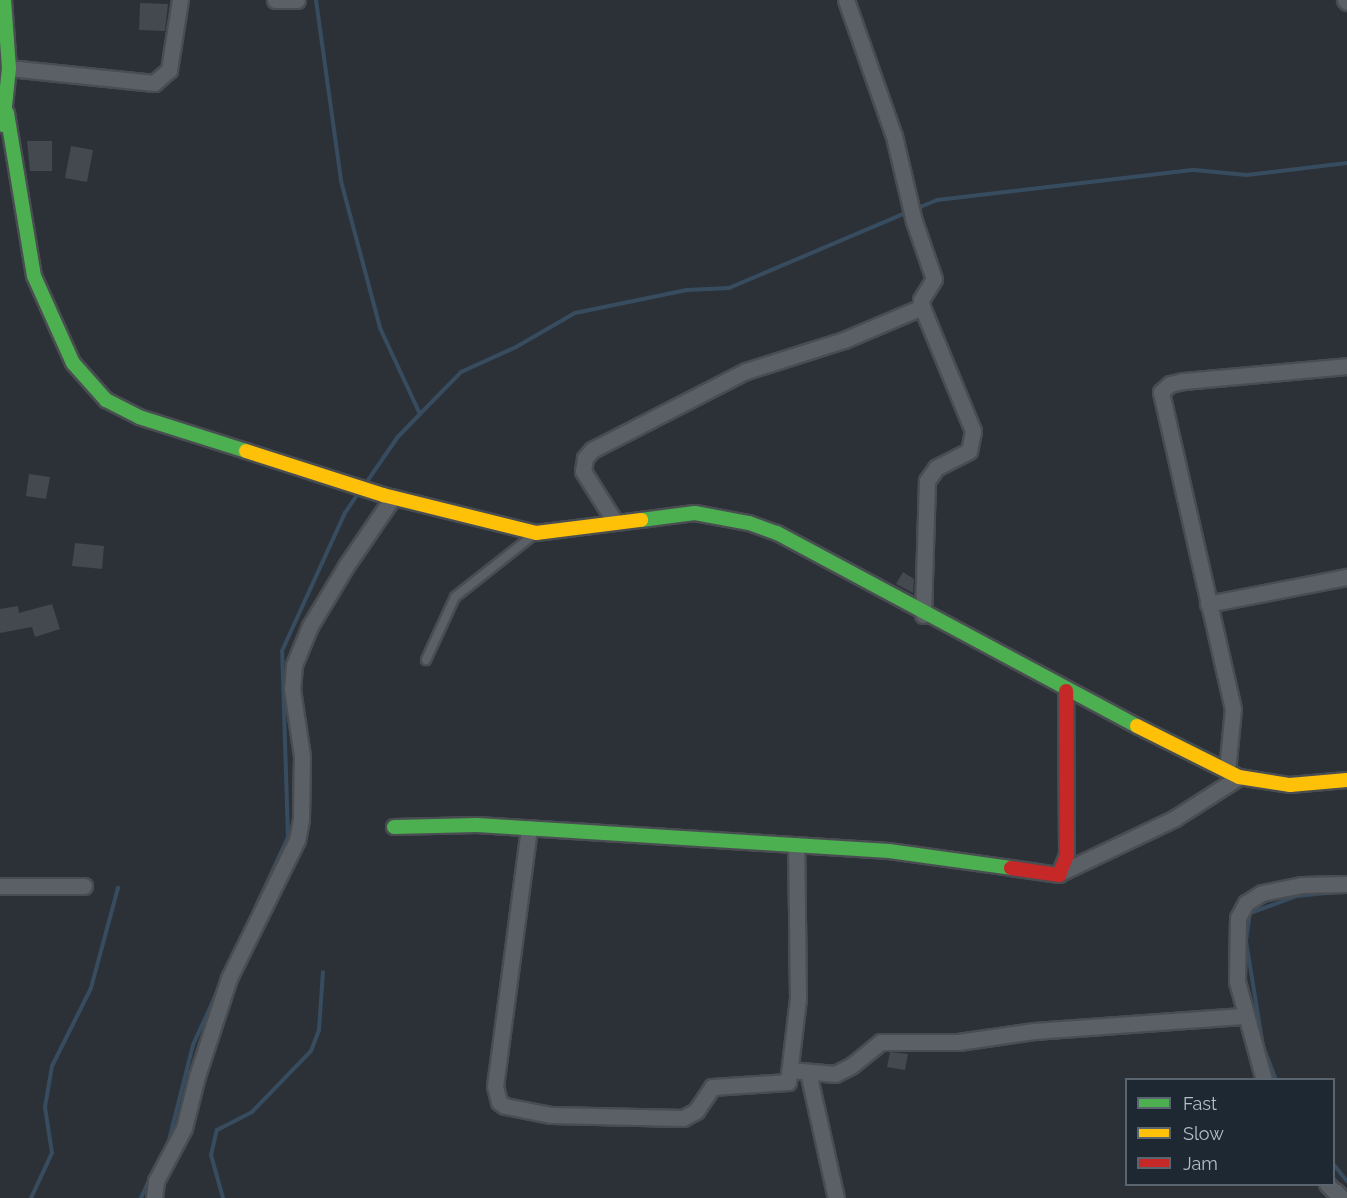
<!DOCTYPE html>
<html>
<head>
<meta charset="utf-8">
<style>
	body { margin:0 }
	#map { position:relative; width:1347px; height:1198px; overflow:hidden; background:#2b3137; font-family:Raleway,sans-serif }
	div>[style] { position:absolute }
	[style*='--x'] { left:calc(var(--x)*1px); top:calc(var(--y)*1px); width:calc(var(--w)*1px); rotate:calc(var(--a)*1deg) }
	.stream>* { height:4px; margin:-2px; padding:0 2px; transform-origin:2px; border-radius:2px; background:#384c60 }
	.building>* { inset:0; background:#43494e }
	.roads { filter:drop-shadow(2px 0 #494d52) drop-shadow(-2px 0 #494d52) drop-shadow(0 2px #494d52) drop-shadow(0 -2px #494d52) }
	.lane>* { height:8px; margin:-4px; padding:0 4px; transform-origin:4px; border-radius:4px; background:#5b6066 }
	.street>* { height:15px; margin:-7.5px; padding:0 7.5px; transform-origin:7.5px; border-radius:7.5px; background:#5b6066 }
	.fast>* { height:14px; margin:-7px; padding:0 7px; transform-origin:7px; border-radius:7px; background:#4caf50 }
	.slow>* { height:14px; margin:-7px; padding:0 7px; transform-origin:7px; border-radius:7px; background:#ffc107 }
	.jam>* { height:14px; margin:-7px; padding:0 7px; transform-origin:7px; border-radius:7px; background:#c62828 }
	span { translate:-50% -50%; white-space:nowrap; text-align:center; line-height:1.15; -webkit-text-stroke:5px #1e2833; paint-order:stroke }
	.legend { position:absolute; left:1125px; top:1078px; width:210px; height:108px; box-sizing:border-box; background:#1e2833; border:2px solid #5a646f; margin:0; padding:8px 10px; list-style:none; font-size:18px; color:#b5bec9 }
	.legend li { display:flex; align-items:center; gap:12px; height:30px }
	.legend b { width:30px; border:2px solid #5a646f }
</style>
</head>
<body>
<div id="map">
	<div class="stream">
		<div style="--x:316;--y:0;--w:183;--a:82.1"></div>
		<div style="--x:341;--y:181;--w:152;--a:75.1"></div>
		<div style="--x:380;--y:328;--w:95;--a:65.1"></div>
		<div style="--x:420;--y:414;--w:33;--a:134"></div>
		<div style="--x:397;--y:438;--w:55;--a:124.6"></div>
		<div style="--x:915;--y:209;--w:24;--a:-22"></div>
		<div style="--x:937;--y:200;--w:259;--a:-6.7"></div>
		<div style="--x:1194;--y:170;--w:53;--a:5.4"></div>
		<div style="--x:1247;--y:175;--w:101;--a:-6.8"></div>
		<div style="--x:420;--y:414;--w:59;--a:-45.7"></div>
		<div style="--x:461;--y:372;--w:60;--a:-24.4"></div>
		<div style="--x:516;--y:347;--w:68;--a:-30"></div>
		<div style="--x:575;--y:313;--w:114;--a:-11.6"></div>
		<div style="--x:687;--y:290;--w:42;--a:-2.7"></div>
		<div style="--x:729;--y:288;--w:194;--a:-23"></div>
		<div style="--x:256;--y:906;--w:76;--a:-65.1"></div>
		<div style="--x:288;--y:837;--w:186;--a:-91.8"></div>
		<div style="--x:282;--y:651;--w:152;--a:-65.5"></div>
		<div style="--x:345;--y:513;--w:23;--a:-56"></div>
		<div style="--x:1276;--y:1080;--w:36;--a:-111"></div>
		<div style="--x:1263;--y:1046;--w:106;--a:-99.2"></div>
		<div style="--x:1246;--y:941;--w:28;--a:-82"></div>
		<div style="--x:1250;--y:913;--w:50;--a:-19.9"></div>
		<div style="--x:1297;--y:896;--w:50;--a:-5.7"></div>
		<div style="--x:168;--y:1144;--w:102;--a:-75.8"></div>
		<div style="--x:193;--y:1045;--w:58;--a:-65.6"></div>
		<div style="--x:1334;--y:1165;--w:21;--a:51"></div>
		<div style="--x:31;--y:1198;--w:50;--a:-65"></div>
		<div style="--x:52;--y:1153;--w:47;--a:-98.7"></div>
		<div style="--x:45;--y:1107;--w:42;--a:-80.3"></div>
		<div style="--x:52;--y:1066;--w:87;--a:-63.4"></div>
		<div style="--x:91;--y:988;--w:104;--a:-74.9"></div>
		<div style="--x:141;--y:1198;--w:20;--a:-66"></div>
		<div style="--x:223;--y:1198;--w:45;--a:-105.6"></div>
		<div style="--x:211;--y:1155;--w:26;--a:-77"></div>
		<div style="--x:217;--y:1130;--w:39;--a:-27"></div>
		<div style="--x:252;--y:1112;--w:85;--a:-46"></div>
		<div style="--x:311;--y:1051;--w:22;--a:-69"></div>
		<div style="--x:319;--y:1030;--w:58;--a:-86.1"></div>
	</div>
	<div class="building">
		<div style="clip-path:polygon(140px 3px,168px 4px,165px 31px,139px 30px)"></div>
		<div style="clip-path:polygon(27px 141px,52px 141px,52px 171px,30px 171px)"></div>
		<div style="clip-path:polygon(71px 146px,93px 150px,87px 182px,65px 178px)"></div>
		<div style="clip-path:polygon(29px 474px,50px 477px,46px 499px,26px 496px)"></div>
		<div style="clip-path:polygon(75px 543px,104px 546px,102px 569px,72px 566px)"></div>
		<div style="clip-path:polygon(903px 572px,914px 579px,913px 593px,896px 584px)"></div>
		<div style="clip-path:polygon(52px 604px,60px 629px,35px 637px,32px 627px,0 633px,0 609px,18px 606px,19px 613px)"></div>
		<div style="clip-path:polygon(890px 1052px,908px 1054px,905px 1070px,887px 1067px)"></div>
	</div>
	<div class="roads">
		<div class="lane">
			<div style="--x:426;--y:660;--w:69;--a:-65.3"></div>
			<div style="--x:455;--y:597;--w:97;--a:-38.3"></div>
		</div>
		<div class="street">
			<div style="--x:275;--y:0;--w:22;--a:0"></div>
			<div style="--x:846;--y:0;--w:144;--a:70.6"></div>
			<div style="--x:894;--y:136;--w:87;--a:76.8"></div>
			<div style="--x:914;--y:221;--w:61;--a:71"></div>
			<div style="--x:934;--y:279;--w:25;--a:122"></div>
			<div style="--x:921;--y:300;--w:7;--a:82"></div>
			<div style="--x:922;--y:307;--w:134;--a:67.6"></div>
			<div style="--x:973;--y:431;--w:20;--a:101"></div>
			<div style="--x:969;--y:451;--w:37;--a:153"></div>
			<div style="--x:936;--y:468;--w:16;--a:125"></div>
			<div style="--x:927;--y:481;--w:134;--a:91.7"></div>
			<div style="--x:1345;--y:0;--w:3;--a:45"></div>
			<div style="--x:9;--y:68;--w:146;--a:5.9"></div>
			<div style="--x:154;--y:83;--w:20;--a:-41"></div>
			<div style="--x:169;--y:70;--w:71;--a:-81.1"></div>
			<div style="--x:615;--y:522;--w:60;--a:-122.1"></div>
			<div style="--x:583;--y:471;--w:13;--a:-81"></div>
			<div style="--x:585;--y:458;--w:11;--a:-49"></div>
			<div style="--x:592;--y:450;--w:173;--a:-27.2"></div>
			<div style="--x:746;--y:371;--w:103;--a:-17.6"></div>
			<div style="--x:844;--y:340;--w:85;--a:-22.9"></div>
			<div style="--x:1208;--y:604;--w:142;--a:-11"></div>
			<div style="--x:1227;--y:771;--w:62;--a:-84.5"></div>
			<div style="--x:1233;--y:709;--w:325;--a:-102.8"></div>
			<div style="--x:1161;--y:392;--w:12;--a:-42"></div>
			<div style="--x:1170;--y:384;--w:13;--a:-13"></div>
			<div style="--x:1183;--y:381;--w:165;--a:-5.2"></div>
			<div style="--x:529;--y:828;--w:260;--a:97.5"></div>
			<div style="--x:495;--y:1086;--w:16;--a:76"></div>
			<div style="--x:499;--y:1102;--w:7;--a:34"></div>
			<div style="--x:505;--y:1106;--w:47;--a:11.1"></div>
			<div style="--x:551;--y:1115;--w:132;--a:1.3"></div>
			<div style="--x:683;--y:1118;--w:15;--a:-28"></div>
			<div style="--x:696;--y:1111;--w:29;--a:-56"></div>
			<div style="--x:712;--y:1087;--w:76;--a:-3.8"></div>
			<div style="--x:788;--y:1082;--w:85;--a:-83.2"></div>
			<div style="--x:798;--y:998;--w:153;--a:-90.7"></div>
			<div style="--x:1062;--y:872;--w:125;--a:-25.5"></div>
			<div style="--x:1175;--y:818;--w:76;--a:-32.6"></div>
			<div style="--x:0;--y:886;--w:84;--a:0"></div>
			<div style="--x:791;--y:1070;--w:44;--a:5.2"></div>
			<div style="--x:835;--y:1074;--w:18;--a:-27"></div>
			<div style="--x:851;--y:1066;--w:38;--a:-39"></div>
			<div style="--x:881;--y:1042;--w:77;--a:0"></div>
			<div style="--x:958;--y:1042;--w:77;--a:-8.2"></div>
			<div style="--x:1034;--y:1031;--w:212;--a:-4.1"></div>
			<div style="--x:808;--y:1072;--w:129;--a:77.5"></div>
			<div style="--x:1264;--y:1080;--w:103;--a:-105.3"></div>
			<div style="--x:1237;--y:981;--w:63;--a:-89.1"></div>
			<div style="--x:1238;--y:918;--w:17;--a:-62"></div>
			<div style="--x:1246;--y:903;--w:19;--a:-32"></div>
			<div style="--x:1262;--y:893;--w:41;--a:-11.3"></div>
			<div style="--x:1302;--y:885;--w:45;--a:-1.3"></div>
			<div style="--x:1327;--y:1184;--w:21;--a:43"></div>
			<div style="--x:154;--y:1198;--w:17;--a:-83"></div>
			<div style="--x:156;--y:1181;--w:60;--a:-62.2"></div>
			<div style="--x:184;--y:1128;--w:54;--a:-76"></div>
			<div style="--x:197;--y:1076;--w:103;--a:-71.9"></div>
			<div style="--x:229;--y:978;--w:154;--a:-63.8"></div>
			<div style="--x:297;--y:840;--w:21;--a:-79"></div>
			<div style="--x:301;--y:819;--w:63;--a:-89.1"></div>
			<div style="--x:302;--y:756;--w:68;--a:-98.5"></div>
			<div style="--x:292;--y:689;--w:24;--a:-85"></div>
			<div style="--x:294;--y:665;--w:42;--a:-67.7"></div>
			<div style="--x:310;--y:626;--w:70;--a:-59"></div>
			<div style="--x:346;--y:566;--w:83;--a:-55.7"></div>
		</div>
		<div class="fast">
			<div style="--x:7;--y:113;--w:165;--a:80.6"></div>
			<div style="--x:34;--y:276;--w:95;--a:65.9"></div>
			<div style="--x:73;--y:363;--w:50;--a:48.3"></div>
			<div style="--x:106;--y:400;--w:37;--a:27"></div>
			<div style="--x:139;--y:417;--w:112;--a:17.6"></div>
			<div style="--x:3;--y:125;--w:57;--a:-84"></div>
			<div style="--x:9;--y:68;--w:68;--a:-94.2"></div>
			<div style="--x:641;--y:520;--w:54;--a:-7.4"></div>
			<div style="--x:695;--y:513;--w:55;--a:10.5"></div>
			<div style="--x:749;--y:523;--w:30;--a:20"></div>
			<div style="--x:777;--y:533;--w:408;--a:28.2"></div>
			<div style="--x:394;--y:827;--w:83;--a:-1.4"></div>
			<div style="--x:477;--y:825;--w:413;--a:3.6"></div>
			<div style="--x:889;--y:851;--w:123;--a:7.9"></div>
		</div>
		<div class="slow">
			<div style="--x:246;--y:451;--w:144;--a:17.8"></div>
			<div style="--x:383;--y:495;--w:158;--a:13.9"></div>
			<div style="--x:536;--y:533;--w:106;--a:-7.1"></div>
			<div style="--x:1137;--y:726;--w:114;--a:26.6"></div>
			<div style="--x:1239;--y:777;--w:52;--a:8.9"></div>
			<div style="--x:1290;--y:785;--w:57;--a:-5"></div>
		</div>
		<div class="jam">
			<div style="--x:1011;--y:868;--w:49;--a:8.3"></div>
			<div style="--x:1059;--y:875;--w:22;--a:-68"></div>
			<div style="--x:1067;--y:855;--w:164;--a:-90.3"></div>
		</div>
	</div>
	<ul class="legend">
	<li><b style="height:8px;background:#4caf50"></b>Fast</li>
	<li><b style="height:8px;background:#ffc107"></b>Slow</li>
	<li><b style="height:8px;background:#c62828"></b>Jam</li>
	</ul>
</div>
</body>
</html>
